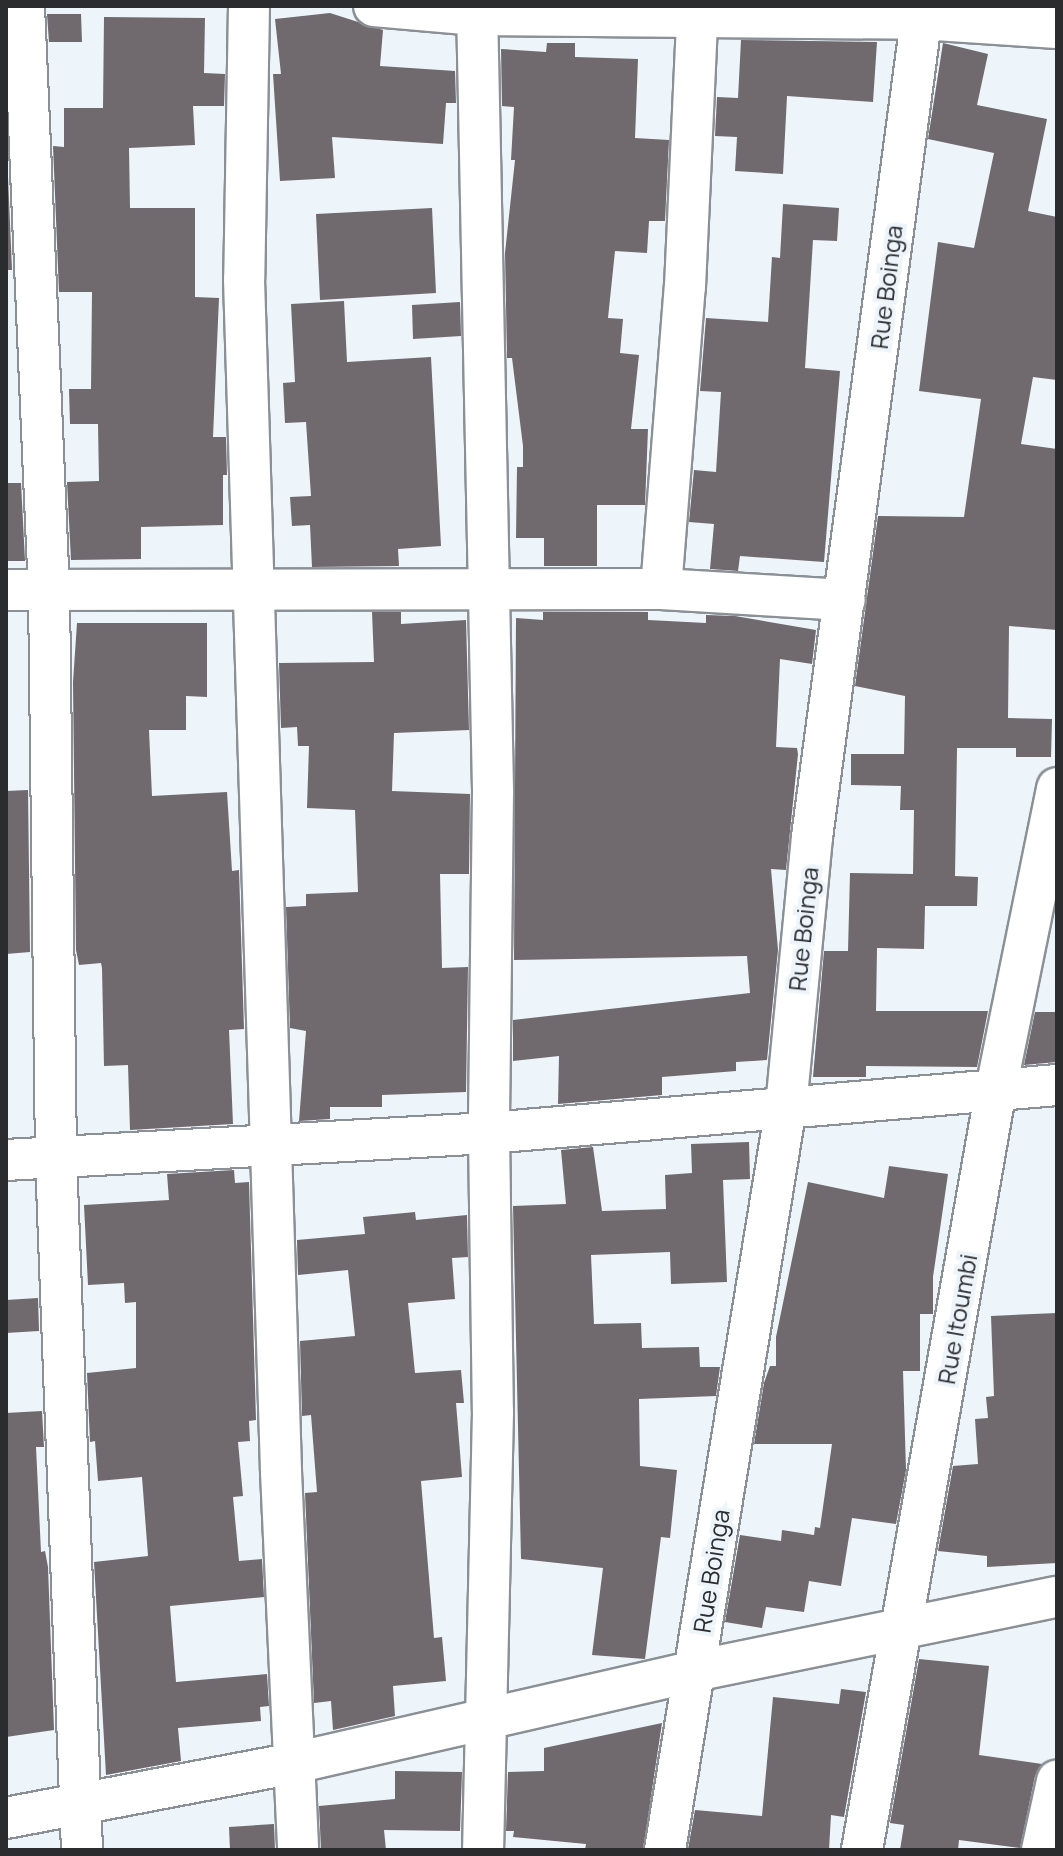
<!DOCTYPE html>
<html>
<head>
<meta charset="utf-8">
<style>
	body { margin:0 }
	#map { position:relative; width:1063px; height:1856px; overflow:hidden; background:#edf4fa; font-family:Manrope,sans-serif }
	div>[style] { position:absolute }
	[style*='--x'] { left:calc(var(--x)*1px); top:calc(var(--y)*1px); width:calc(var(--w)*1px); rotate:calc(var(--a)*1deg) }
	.building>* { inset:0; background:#70696d }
	.roads { filter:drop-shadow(2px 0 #8a9095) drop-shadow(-2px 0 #8a9095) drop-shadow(0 2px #8a9095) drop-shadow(0 -2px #8a9095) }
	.minor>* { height:40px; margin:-20px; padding:0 20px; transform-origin:20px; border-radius:20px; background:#fff }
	span { translate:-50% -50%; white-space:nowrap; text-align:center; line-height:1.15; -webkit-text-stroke:8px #edf4fa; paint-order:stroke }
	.street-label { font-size:24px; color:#2a2c2e }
	.frame { position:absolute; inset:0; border:8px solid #2a2c2e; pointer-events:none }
</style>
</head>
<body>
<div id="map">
	<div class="building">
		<div style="clip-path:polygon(330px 13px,383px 30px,380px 66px,455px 71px,456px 103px,446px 103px,443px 144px,332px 137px,335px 178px,280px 181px,273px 74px,281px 74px,275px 19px)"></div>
		<div style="clip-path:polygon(47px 14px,81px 14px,82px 42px,49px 42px)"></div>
		<div style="clip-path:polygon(104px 17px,205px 18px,204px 73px,225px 74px,224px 106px,193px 106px,195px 145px,129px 148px,130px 208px,195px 208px,195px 297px,219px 298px,213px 437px,226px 437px,227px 475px,223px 475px,223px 525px,141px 527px,141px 559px,71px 560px,67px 482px,99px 481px,98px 424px,70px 424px,69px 389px,91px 389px,92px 292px,59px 292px,53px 146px,64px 147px,64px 108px,103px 108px)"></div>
		<div style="clip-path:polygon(741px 40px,877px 42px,873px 102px,787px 96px,783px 174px,735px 171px,737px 137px,715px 136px,717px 97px,738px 98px)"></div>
		<div style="clip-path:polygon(547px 43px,575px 43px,575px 57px,638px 59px,635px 138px,669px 140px,665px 221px,649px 221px,647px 253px,615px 251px,608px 318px,623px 319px,620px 353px,639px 355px,631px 429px,648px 429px,645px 505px,597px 505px,597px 566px,544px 566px,544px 538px,516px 538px,517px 467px,523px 467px,523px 446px,512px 358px,507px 358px,505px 253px,515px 160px,511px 160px,514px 107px,502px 106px,501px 49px,546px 52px)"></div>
		<div style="clip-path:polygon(943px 43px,988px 54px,977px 105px,1047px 119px,1028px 211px,1057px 217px,1057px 380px,1033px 377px,1021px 444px,1057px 449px,1057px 630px,1009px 626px,1008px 718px,1052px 719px,1051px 757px,1016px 757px,1016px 748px,957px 748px,955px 876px,978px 877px,977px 906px,925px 906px,924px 949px,877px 948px,876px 1011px,988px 1011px,977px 1067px,866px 1066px,866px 1077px,813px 1077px,824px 951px,848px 951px,850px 873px,913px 874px,914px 810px,900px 810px,901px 786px,851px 785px,851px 754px,904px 754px,905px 696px,855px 686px,878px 516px,964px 517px,981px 399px,919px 391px,938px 242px,974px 248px,994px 153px,928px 139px)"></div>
		<div style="clip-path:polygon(6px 153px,7px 153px,12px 270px,6px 270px)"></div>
		<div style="clip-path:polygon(783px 204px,839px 208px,837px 241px,813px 240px,805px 368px,840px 371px,824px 562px,740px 556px,738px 571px,710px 569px,714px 524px,689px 522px,694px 470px,716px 472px,721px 392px,700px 391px,706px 318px,768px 322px,772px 257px,780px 258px)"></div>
		<div style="clip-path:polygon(432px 208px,436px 293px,320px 300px,316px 214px)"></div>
		<div style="clip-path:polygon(344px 301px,347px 362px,431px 357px,441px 546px,398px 549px,399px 566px,312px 567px,310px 525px,292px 526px,290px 497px,311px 496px,306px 422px,285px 423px,283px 383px,295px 382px,291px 304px)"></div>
		<div style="clip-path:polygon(460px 302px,461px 336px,413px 339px,412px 305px)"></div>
		<div style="clip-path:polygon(6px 483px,21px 483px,25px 561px,6px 561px)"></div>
		<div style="clip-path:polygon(372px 612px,401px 612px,401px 624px,466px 620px,469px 730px,394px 733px,392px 791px,470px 794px,469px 874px,440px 874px,442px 968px,468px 967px,466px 1092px,382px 1095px,382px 1107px,330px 1107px,330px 1119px,299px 1121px,306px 1031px,290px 1028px,286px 907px,306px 906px,306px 894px,358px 892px,355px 810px,307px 808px,309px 746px,298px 746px,297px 727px,281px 728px,279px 663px,374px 662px)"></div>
		<div style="clip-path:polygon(543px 612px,648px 612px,648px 620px,706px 623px,706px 615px,735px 616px,816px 630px,812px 664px,780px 659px,776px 747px,797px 748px,798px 754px,786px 870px,771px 869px,778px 950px,767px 1060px,736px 1062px,736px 1071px,662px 1077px,662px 1095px,558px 1104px,559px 1056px,513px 1061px,513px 1020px,750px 993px,747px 956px,514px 960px,516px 618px,543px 620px)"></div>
		<div style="clip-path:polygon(77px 623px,207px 623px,207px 697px,186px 696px,186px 730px,149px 730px,152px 796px,227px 792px,232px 871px,239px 870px,244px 1029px,229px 1030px,233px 1124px,130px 1130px,128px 1065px,104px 1066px,102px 968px,101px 963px,79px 965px,76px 950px,73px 682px)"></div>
		<div style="clip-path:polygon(28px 790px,30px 952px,6px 954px,6px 791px)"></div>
		<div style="clip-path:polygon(1035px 1012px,1057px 1012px,1057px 1062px,1024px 1065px)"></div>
		<div style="clip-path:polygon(749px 1142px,750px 1179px,723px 1180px,727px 1282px,671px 1284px,670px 1252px,591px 1255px,594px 1324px,641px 1323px,642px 1348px,699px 1347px,700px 1367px,720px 1367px,716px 1396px,639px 1399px,640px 1466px,677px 1470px,670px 1538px,661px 1537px,645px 1659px,592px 1655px,603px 1568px,521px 1559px,513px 1206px,566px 1204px,561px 1150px,593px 1147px,602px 1211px,666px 1209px,665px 1175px,692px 1173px,691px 1144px)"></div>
		<div style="clip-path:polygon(889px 1166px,948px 1174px,933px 1277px,933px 1314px,920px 1314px,920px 1371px,903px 1371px,906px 1470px,896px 1524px,852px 1518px,841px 1586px,809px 1581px,804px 1612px,766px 1607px,762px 1628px,725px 1622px,740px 1535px,781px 1541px,782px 1530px,814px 1535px,815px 1527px,820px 1528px,832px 1444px,754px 1444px,764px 1383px,770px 1366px,776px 1366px,776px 1337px,808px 1182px,884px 1198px)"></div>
		<div style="clip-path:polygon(234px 1170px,235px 1183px,249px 1182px,256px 1420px,249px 1421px,250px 1441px,238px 1442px,243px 1496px,233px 1497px,239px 1561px,262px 1559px,264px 1597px,170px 1606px,176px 1682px,267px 1674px,269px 1706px,260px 1707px,261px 1721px,178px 1728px,181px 1761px,106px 1775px,94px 1562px,148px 1556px,142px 1477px,98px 1481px,95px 1441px,90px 1442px,87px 1373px,136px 1368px,136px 1302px,125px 1303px,124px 1283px,88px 1285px,84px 1205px,169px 1200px,167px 1174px)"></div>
		<div style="clip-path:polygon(415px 1212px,416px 1220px,467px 1215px,468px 1257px,452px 1258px,455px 1299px,408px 1303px,415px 1373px,461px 1370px,464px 1403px,456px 1403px,462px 1477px,421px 1481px,434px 1638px,442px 1637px,446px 1681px,393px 1686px,395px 1716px,333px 1730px,331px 1701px,314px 1703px,305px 1493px,317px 1492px,311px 1415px,302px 1416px,300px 1341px,355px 1336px,348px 1270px,298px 1275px,297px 1240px,365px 1234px,363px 1217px)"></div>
		<div style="clip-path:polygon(38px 1298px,39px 1331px,6px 1333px,6px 1300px)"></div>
		<div style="clip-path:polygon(1057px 1313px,1057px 1563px,987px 1567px,987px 1556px,938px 1551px,953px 1466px,978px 1464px,975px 1419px,988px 1418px,986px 1397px,994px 1396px,991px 1316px)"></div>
		<div style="clip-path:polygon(42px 1411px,44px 1447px,36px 1447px,41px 1552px,45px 1551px,48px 1567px,54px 1730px,6px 1737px,6px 1413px)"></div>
		<div style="clip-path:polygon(919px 1659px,989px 1666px,979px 1755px,1042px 1764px,1035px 1776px,1020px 1848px,959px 1840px,958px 1850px,900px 1850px,904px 1825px,890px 1823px)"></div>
		<div style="clip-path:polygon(841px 1689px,866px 1692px,844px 1817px,831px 1815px,829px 1850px,688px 1849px,695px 1810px,762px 1816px,773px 1697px,839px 1704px)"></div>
		<div style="clip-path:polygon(662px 1723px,643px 1850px,585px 1850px,586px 1844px,513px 1837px,514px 1831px,506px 1831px,508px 1772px,544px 1771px,544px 1748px)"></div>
		<div style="clip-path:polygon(395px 1771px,462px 1772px,460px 1831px,384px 1830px,386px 1850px,321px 1850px,319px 1806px,395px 1799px)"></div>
		<div style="clip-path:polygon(274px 1824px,275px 1850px,230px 1850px,229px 1827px)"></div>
	</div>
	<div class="roads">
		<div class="minor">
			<div style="--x:24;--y:6;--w:587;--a:87.56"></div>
			<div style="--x:49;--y:592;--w:566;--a:89.29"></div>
			<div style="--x:56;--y:1158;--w:692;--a:87.85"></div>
			<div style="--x:249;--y:6;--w:273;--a:91"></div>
			<div style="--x:244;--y:279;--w:1194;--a:88.22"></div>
			<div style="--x:281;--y:1472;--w:378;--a:87.4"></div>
			<div style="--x:374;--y:6;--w:103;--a:5"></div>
			<div style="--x:477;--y:15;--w:444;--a:0.5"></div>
			<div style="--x:921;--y:19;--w:136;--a:3.8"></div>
			<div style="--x:477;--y:6;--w:786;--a:88.83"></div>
			<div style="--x:493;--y:792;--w:341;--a:90.7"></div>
			<div style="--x:489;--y:1133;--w:279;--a:89.2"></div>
			<div style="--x:493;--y:1412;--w:438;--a:91.3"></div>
			<div style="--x:661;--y:589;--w:303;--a:-85.5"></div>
			<div style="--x:685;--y:287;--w:281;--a:-87.4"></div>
			<div style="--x:6;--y:590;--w:655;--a:-0.09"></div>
			<div style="--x:661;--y:589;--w:184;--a:3.4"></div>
			<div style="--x:6;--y:1160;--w:484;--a:-3.2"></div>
			<div style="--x:489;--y:1133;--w:570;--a:-4.83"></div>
			<div style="--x:6;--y:1818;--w:293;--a:-10.8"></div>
			<div style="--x:294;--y:1763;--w:411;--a:-12.9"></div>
			<div style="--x:695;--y:1671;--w:369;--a:-11.6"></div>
			<div style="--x:665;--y:1850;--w:753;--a:-80.75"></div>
			<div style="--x:786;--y:1107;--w:271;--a:-84.5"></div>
			<div style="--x:812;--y:837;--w:838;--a:-82.39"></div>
			<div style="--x:862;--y:1850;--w:773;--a:-80.01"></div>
			<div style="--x:996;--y:1089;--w:307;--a:-78.5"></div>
			<div style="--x:1042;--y:1850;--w:71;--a:-77.7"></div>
		</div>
	</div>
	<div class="street-label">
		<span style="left:886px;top:287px;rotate:-83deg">Rue Boinga</span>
		<span style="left:803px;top:929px;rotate:-84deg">Rue Boinga</span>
		<span style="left:957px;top:1319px;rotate:-80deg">Rue Itoumbi</span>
		<span style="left:711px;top:1571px;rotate:-81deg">Rue Boinga</span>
	</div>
	<div class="frame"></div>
</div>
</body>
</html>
